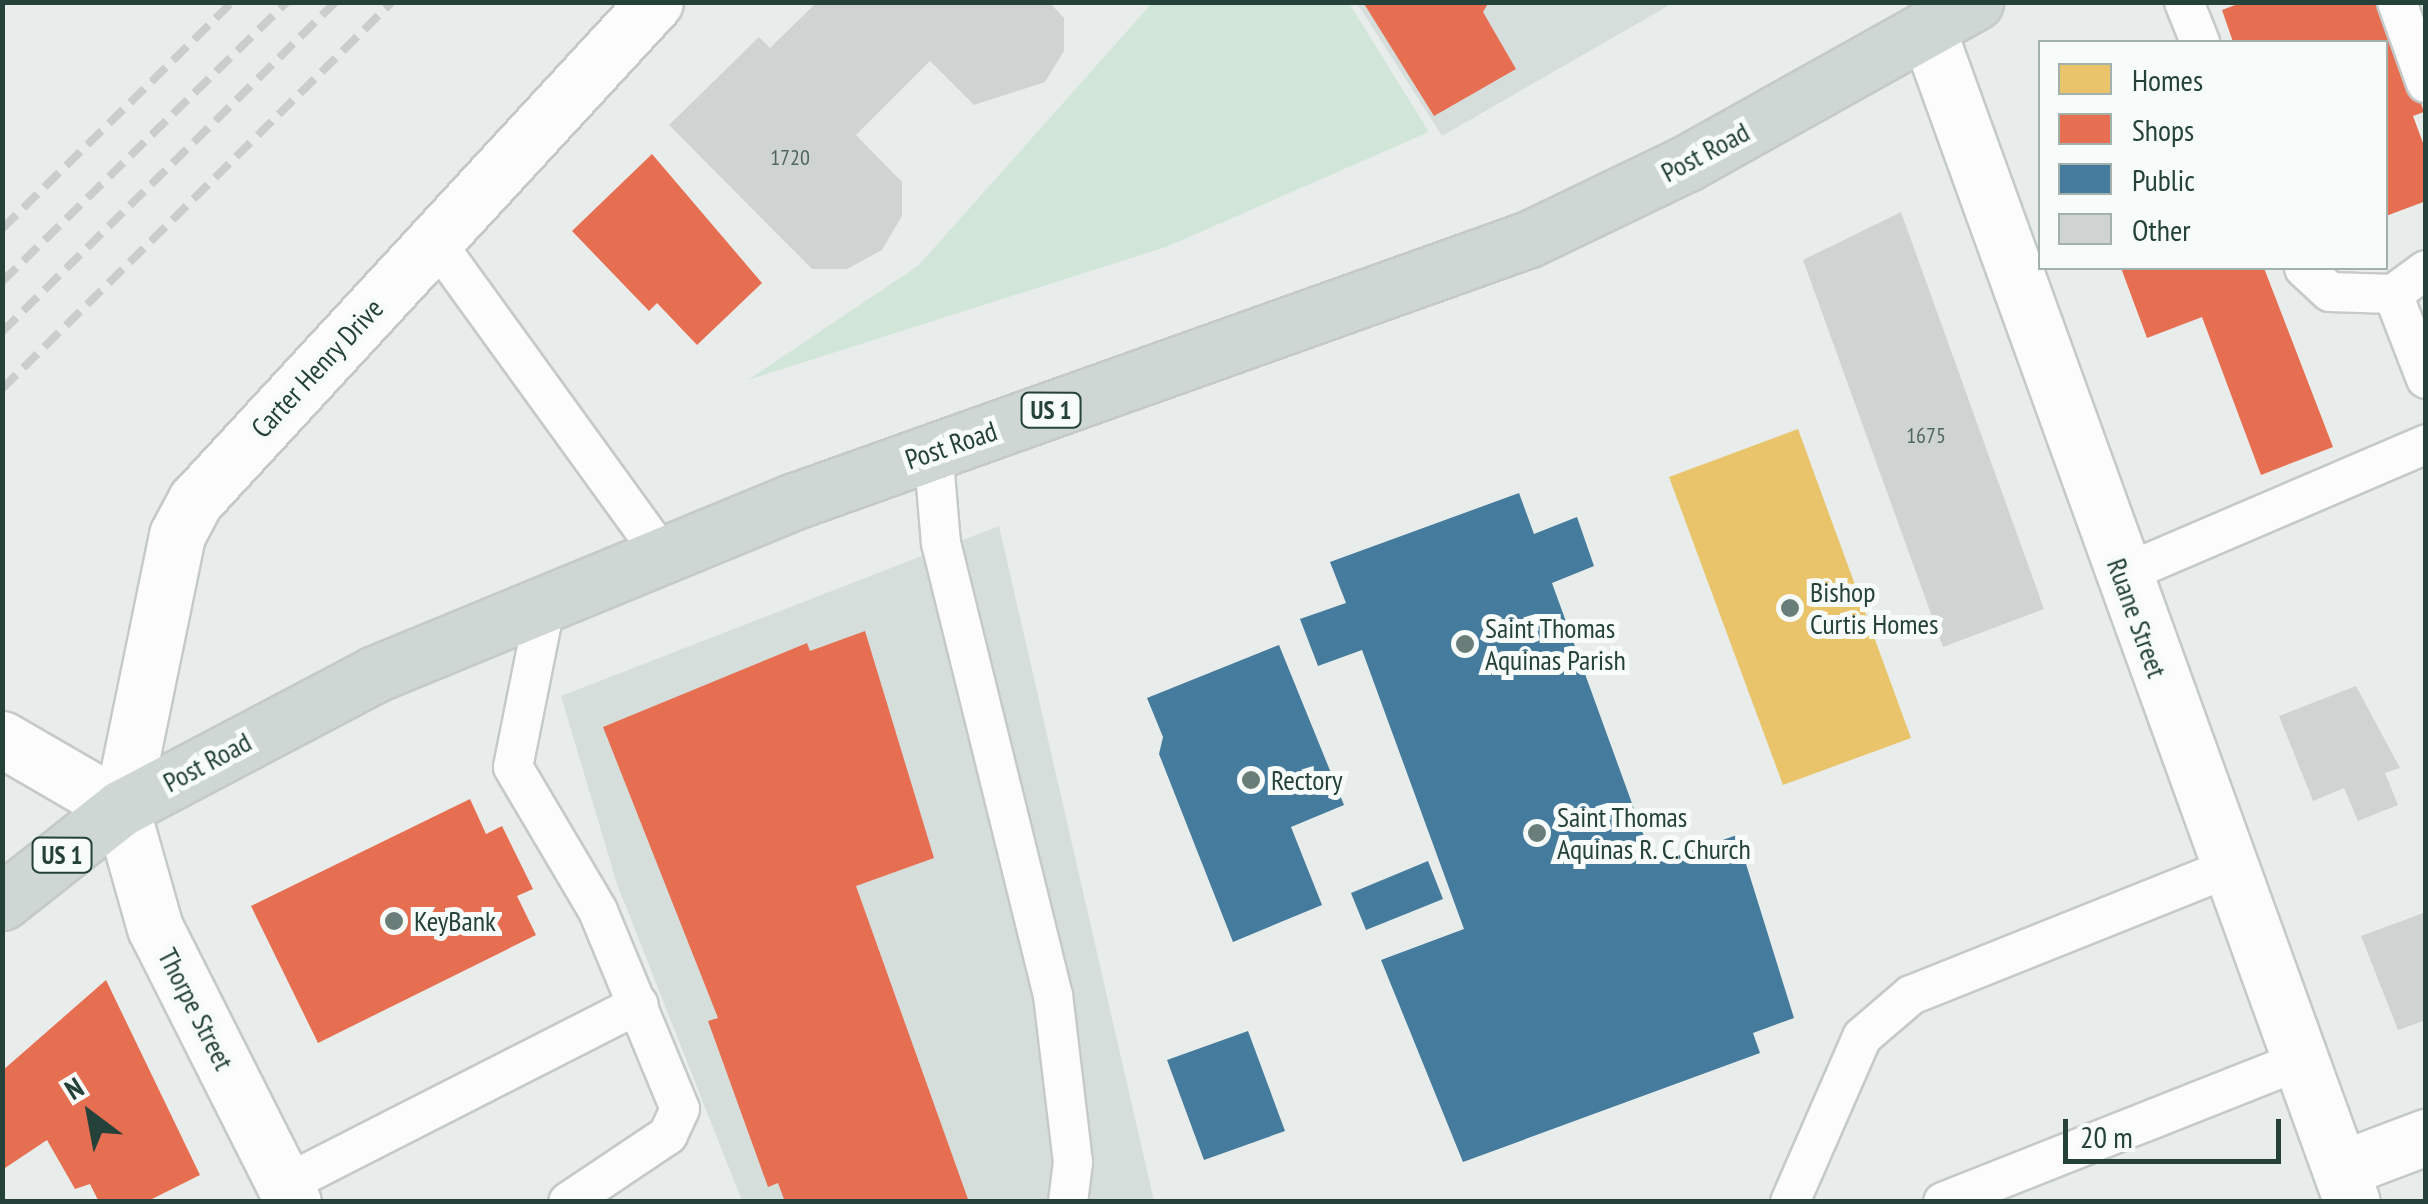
<!DOCTYPE html>
<html>
<head>
<meta charset="utf-8">
<style>
	body { margin:0 }
	#map { position:relative; width:2428px; height:1204px; overflow:hidden; background:#e8edeb; font-family:"PT Sans Narrow",sans-serif }
	div>[style] { position:absolute }
	[style*='--x'] { left:calc(var(--x)*1px); top:calc(var(--y)*1px); width:calc(var(--w)*1px); rotate:calc(var(--a)*1deg) }
	.built>* { inset:0; background:#d6dedb }
	.green>* { inset:0; background:#d1e6d8 }
	.homes>* { inset:0; background:#e9c46a }
	.shops>* { inset:0; background:#e76f51 }
	.public>* { inset:0; background:#457b9d }
	.building>* { inset:0; background:#cfd4d2 }
	.roads { filter:drop-shadow(2px 0 #c5cac8) drop-shadow(-2px 0 #c5cac8) drop-shadow(0 2px #c5cac8) drop-shadow(0 -2px #c5cac8) }
	.lane>* { height:38px; margin:-19px; padding:0 19px; transform-origin:19px; border-radius:19px; background:#fcfcfc }
	.street>* { height:55px; margin:-27.5px; padding:0 27.5px; transform-origin:27.5px; border-radius:27.5px; background:#fcfcfc }
	.secondary>* { height:55px; margin:-27.5px; padding:0 27.5px; transform-origin:27.5px; border-radius:27.5px; background:#fcfcfc }
	.primary>* { height:55px; margin:-27.5px; padding:0 27.5px; transform-origin:27.5px; border-radius:27.5px; background:#cfd7d5 }
	.rail>* { height:8px; margin-top:-4px; transform-origin:0; background:repeating-linear-gradient(90deg,#c9cdcc 0 20px,transparent 0 30px) }
	.dots>* { width:28px; height:28px; translate:-50% -50%; box-sizing:border-box; border:5px solid #f7fbf9; border-radius:50% }
	span { translate:-50% -50%; white-space:nowrap; text-align:center; line-height:1.15; -webkit-text-stroke:10px #f7fbf9; paint-order:stroke }
	.number-label { font-size:22px; color:#506761 }
	.number-label span { -webkit-text-stroke-width:0 }
	.shield-label span { padding:2px 8px; background:#f7fbf9; border:2px solid; border-radius:8px; -webkit-text-stroke-width:0 }
	.shield-label { font-size:25px; color:#24423a; font-weight:700 }
	.street-label { font-size:28px; color:#24423a }
	.poi-label { font-size:28px; color:#24423a }
	.left { translate:0 -50%; text-align:left }
	.frame { position:absolute; inset:0; border:5px solid #24423a; pointer-events:none }
	.legend { position:absolute; left:2038px; top:40px; width:350px; height:230px; box-sizing:border-box; background:#f7fbf9; border:2px solid #a3b1ad; margin:0; padding:12px 18px; list-style:none; font-size:30px; color:#24423a }
	.legend li { display:flex; align-items:center; gap:20px; height:50px }
	.legend b { width:50px; border:2px solid #a3b1ad }
	.north { position:absolute; left:40px; top:1064px; width:100px; height:100px; -webkit-text-stroke:8px #f7fbf9; paint-order:stroke; rotate:328deg; font-size:28px; font-weight:700; line-height:40px; text-align:center; color:#24423a }
	.north::after { content:''; display:block; margin:auto; width:35px; height:45px; background:#24423a; clip-path:polygon(50% 0,100% 100%,50% 72%,0 100%) }
	.scale { position:absolute; left:2063px; top:1119px; width:218px; height:45px; box-sizing:border-box; border:5px solid #24423a; border-top:0; padding-left:12px; font-size:30px; line-height:35px; white-space:nowrap; color:#24423a; -webkit-text-stroke:8px #f7fbf9; paint-order:stroke }
</style>
</head>
<body>
<div id="map">
	<div class="built">
		<div style="clip-path:polygon(1357px 3px,1673px 3px,1442px 136px)"></div>
		<div style="clip-path:polygon(999px 526px,1154px 1201px,742px 1201px,617px 884px,561px 696px)"></div>
	</div>
	<div class="green">
		<div style="clip-path:polygon(1152px 3px,1349px 3px,1429px 132px,1166px 247px,748px 380px,919px 265px)"></div>
	</div>
	<div class="homes">
		<div style="clip-path:polygon(1798px 429px,1911px 738px,1783px 785px,1669px 477px)"></div>
	</div>
	<div class="shops">
		<div style="clip-path:polygon(1363px 2px,1489px 2px,1483px 12px,1516px 69px,1434px 116px)"></div>
		<div style="clip-path:polygon(2243px 2px,2385px 2px,2424px 112px,2413px 116px,2426px 151px,2426px 201px,2386px 216px,2386px 42px,2233px 42px,2222px 10px)"></div>
		<div style="clip-path:polygon(652px 154px,762px 283px,697px 345px,657px 303px,649px 311px,572px 231px)"></div>
		<div style="clip-path:polygon(2121px 268px,2264px 268px,2333px 447px,2261px 475px,2202px 317px,2147px 338px)"></div>
		<div style="clip-path:polygon(865px 631px,934px 858px,856px 886px,969px 1202px,785px 1202px,778px 1183px,768px 1187px,708px 1021px,718px 1018px,603px 727px,807px 643px,810px 651px)"></div>
		<div style="clip-path:polygon(470px 799px,486px 834px,502px 826px,533px 889px,517px 896px,536px 935px,318px 1043px,251px 906px)"></div>
		<div style="clip-path:polygon(106px 980px,200px 1175px,146px 1202px,99px 1202px,90px 1184px,75px 1189px,47px 1140px,2px 1170px,2px 1071px)"></div>
	</div>
	<div class="public">
		<div style="clip-path:polygon(1519px 493px,1534px 534px,1577px 517px,1594px 566px,1552px 583px,1654px 864px,1737px 835px,1794px 1018px,1753px 1033px,1760px 1053px,1463px 1162px,1381px 960px,1464px 929px,1362px 650px,1318px 666px,1300px 619px,1346px 603px,1330px 562px)"></div>
		<div style="clip-path:polygon(1279px 645px,1344px 805px,1291px 827px,1322px 905px,1233px 942px,1159px 754px,1163px 737px,1147px 698px)"></div>
		<div style="clip-path:polygon(1428px 861px,1443px 899px,1366px 930px,1351px 893px)"></div>
		<div style="clip-path:polygon(1248px 1031px,1285px 1131px,1204px 1160px,1167px 1060px)"></div>
	</div>
	<div class="building">
		<div style="clip-path:polygon(817px 2px,1049px 2px,1064px 18px,1064px 51px,1045px 82px,974px 105px,930px 61px,856px 135px,902px 182px,902px 216px,882px 250px,847px 269px,812px 269px,669px 125px,759px 37px,770px 48px)"></div>
		<div style="clip-path:polygon(1901px 212px,2044px 609px,1943px 647px,1803px 260px)"></div>
		<div style="clip-path:polygon(2356px 686px,2400px 768px,2385px 773px,2398px 805px,2358px 821px,2344px 788px,2313px 801px,2279px 716px)"></div>
		<div style="clip-path:polygon(2426px 912px,2426px 1020px,2398px 1030px,2361px 936px)"></div>
	</div>
	<div class="roads">
		<div class="lane">
			<div style="--x:2184;--y:2;--w:43;--a:68.2"></div>
			<div style="--x:2397;--y:2;--w:86;--a:70.3"></div>
			<div style="--x:435;--y:241;--w:387;--a:54.1"></div>
			<div style="--x:2304;--y:268;--w:35;--a:43"></div>
			<div style="--x:2330;--y:292;--w:63;--a:1.8"></div>
			<div style="--x:2393;--y:294;--w:41;--a:-36"></div>
			<div style="--x:2393;--y:294;--w:91;--a:68.8"></div>
			<div style="--x:933;--y:450;--w:93;--a:85.1"></div>
			<div style="--x:941;--y:543;--w:466;--a:76.1"></div>
			<div style="--x:1053;--y:995;--w:168;--a:83.2"></div>
			<div style="--x:1073;--y:1162;--w:40;--a:97.1"></div>
			<div style="--x:2121;--y:575;--w:332;--a:-23.2"></div>
			<div style="--x:546;--y:602;--w:168;--a:101.3"></div>
			<div style="--x:513;--y:767;--w:167;--a:59.4"></div>
			<div style="--x:598;--y:911;--w:214;--a:67.5"></div>
			<div style="--x:680;--y:1109;--w:29;--a:115"></div>
			<div style="--x:668;--y:1135;--w:120;--a:146.2"></div>
			<div style="--x:284;--y:1185;--w:398;--a:-27"></div>
			<div style="--x:1790;--y:1202;--w:180;--a:-66.4"></div>
			<div style="--x:1862;--y:1037;--w:65;--a:-40.6"></div>
			<div style="--x:1911;--y:995;--w:341;--a:-21.8"></div>
			<div style="--x:1943;--y:1202;--w:384;--a:-21.6"></div>
		</div>
		<div class="street">
			<div style="--x:1928;--y:31;--w:1245;--a:70.1"></div>
			<div style="--x:2341;--y:1169;--w:91;--a:-20.6"></div>
			<div style="--x:293;--y:1202;--w:307;--a:-116.7"></div>
			<div style="--x:155;--y:928;--w:125;--a:-105.8"></div>
			<div style="--x:121;--y:808;--w:279;--a:-78.4"></div>
			<div style="--x:177;--y:535;--w:40;--a:-62"></div>
			<div style="--x:196;--y:500;--w:677;--a:-47.33"></div>
		</div>
		<div class="secondary">
			<div style="--x:2;--y:739;--w:138;--a:30.1"></div>
		</div>
		<div class="primary">
			<div style="--x:2;--y:902;--w:152;--a:-38.3"></div>
			<div style="--x:121;--y:808;--w:287;--a:-27.8"></div>
			<div style="--x:375;--y:674;--w:454;--a:-22.4"></div>
			<div style="--x:795;--y:501;--w:779;--a:-19.64"></div>
			<div style="--x:1529;--y:239;--w:175;--a:-25.7"></div>
			<div style="--x:1687;--y:163;--w:330;--a:-29.2"></div>
		</div>
	</div>
	<div class="rail">
		<div style="--x:2;--y:229;--w:323;--a:-44.6"></div>
		<div style="--x:2;--y:282;--w:400;--a:-44.5"></div>
		<div style="--x:2;--y:332;--w:469;--a:-44.7"></div>
		<div style="--x:2;--y:389;--w:549;--a:-44.78"></div>
	</div>
	<div class="dots">
		<div style="left:1790px;top:608px;background:#697e78"></div>
		<div style="left:1465px;top:644px;background:#697e78"></div>
		<div style="left:1251px;top:780px;background:#697e78"></div>
		<div style="left:1537px;top:833px;background:#697e78"></div>
		<div style="left:394px;top:921px;background:#697e78"></div>
	</div>
	<div class="number-label">
		<span style="left:790px;top:158px">1720</span>
		<span style="left:1926px;top:436px">1675</span>
	</div>
	<div class="shield-label">
		<span style="left:1051px;top:410px">US 1</span>
		<span style="left:62px;top:855px">US 1</span>
	</div>
	<div class="street-label">
		<span style="left:1705px;top:152px;rotate:-28deg">Post Road</span>
		<span style="left:317px;top:368px;rotate:-47deg">Carter Henry Drive</span>
		<span style="left:951px;top:445px;rotate:-19deg">Post Road</span>
		<span style="left:2137px;top:618px;rotate:70deg">Ruane Street</span>
		<span style="left:207px;top:762px;rotate:-28deg">Post Road</span>
		<span style="left:196px;top:1009px;rotate:63deg">Thorpe Street</span>
	</div>
	<div class="poi-label">
		<span class="left" style="left:1810px;top:608px">Bishop<br>Curtis Homes</span>
		<span class="left" style="left:1485px;top:644px">Saint Thomas<br>Aquinas Parish</span>
		<span class="left" style="left:1271px;top:780px">Rectory</span>
		<span class="left" style="left:1557px;top:833px">Saint Thomas<br>Aquinas R. C. Church</span>
		<span class="left" style="left:414px;top:921px">KeyBank</span>
	</div>
	<div class="frame"></div>
	<ul class="legend">
	<li><b style="height:28px;background:#e9c46a"></b>Homes</li>
	<li><b style="height:28px;background:#e76f51"></b>Shops</li>
	<li><b style="height:28px;background:#457b9d"></b>Public</li>
	<li><b style="height:28px;background:#cfd4d2"></b>Other</li>
	</ul>
	<div class="north">N</div>
	<div class="scale">20 m</div>
</div>
</body>
</html>
